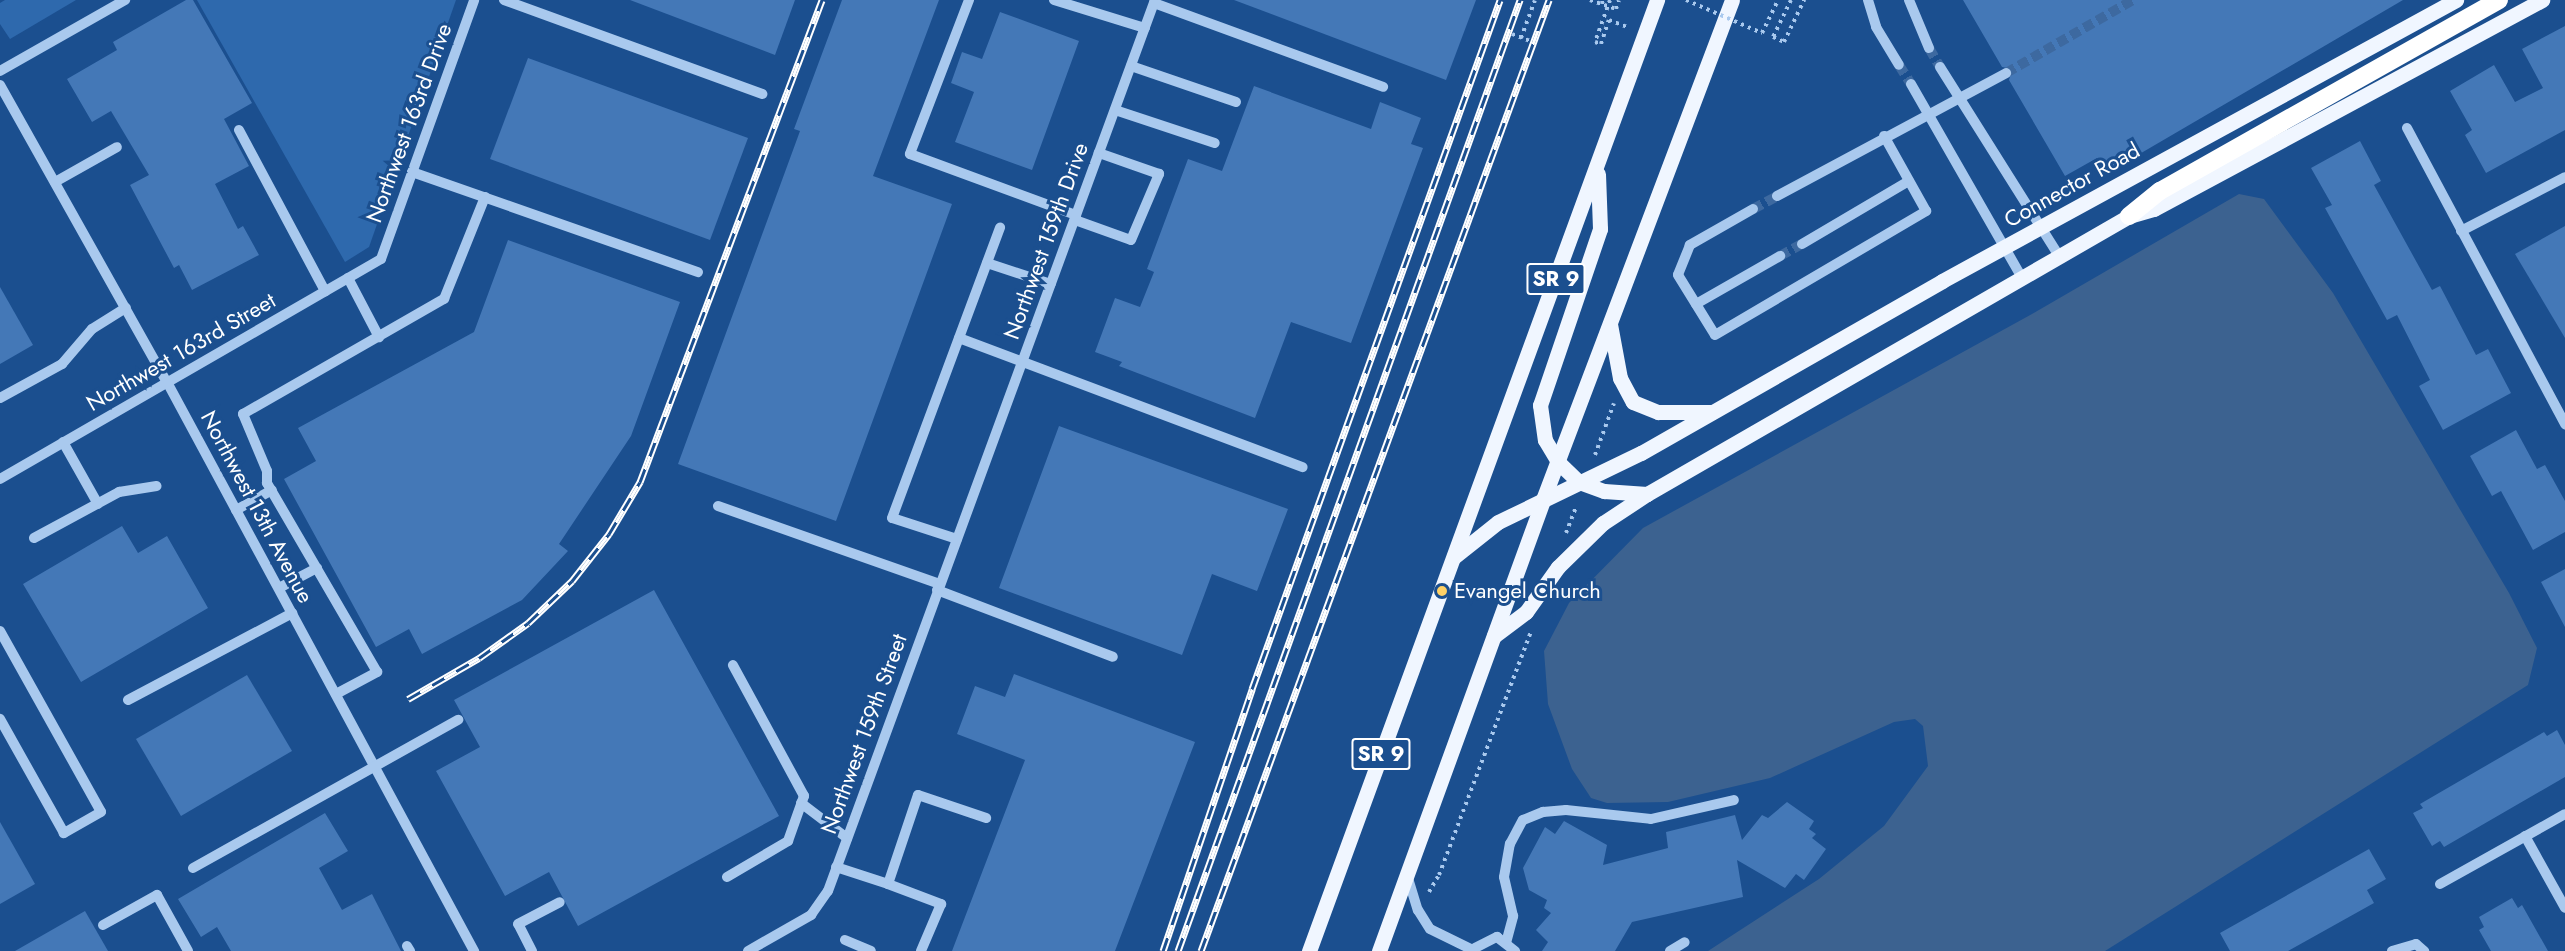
<!DOCTYPE html>
<html>
<head>
<meta charset="utf-8">
<style>
	body { margin:0 }
	#map { position:relative; width:2565px; height:951px; overflow:hidden; background:#1b4f8f; font-family:Jost,sans-serif }
	div>[style] { position:absolute }
	[style*='--x'] { left:calc(var(--x)*1px); top:calc(var(--y)*1px); width:calc(var(--w)*1px); rotate:calc(var(--a)*1deg) }
	.green>* { inset:0; background:#2e69ad }
	.water>* { inset:0; background:#3c6290 }
	.building>* { inset:0; background:#4478b7 }
	.minor-tunnel>* { height:10px; margin-top:-5px; transform-origin:0; background:repeating-linear-gradient(90deg,#3d69a0 0 10px,transparent 0 15px) }
	.path>* { height:4px; margin-top:-2px; transform-origin:0; background:repeating-linear-gradient(90deg,#a9c9ee 0 3px,transparent 0 7.5px) }
	.minor>* { height:10px; margin:-5px; padding:0 5px; transform-origin:5px; border-radius:5px; background:#a9c9ee }
	.major>* { height:15px; margin:-7.5px; padding:0 7.5px; transform-origin:7.5px; border-radius:7.5px; background:#f0f6ff }
	.highway>* { height:18px; margin:-9px; padding:0 9px; transform-origin:9px; border-radius:9px; background:#fff }
	.rail>* { height:7px; margin-top:-3.5px; transform-origin:0; background:repeating-linear-gradient(90deg,#1b4f8f 0 14px,#fff 0 28px); box-sizing:border-box; border-block:2px solid #fff }
	.path-bridge>* { height:4px; margin-top:-2px; transform-origin:0; background:repeating-linear-gradient(90deg,#a9c9ee 0 3px,transparent 0 7.5px) }
	.dots>* { width:16px; height:16px; translate:-50% -50%; box-sizing:border-box; border:3px solid #1b4f8f; border-radius:50% }
	span { translate:-50% -50%; white-space:nowrap; text-align:center; line-height:1.15; -webkit-text-stroke:6px #1b4f8f; paint-order:stroke }
	.shield-label span { padding:2px 4px; background:#1b4f8f; border:2px solid; border-radius:4px; -webkit-text-stroke-width:0 }
	.shield-label { font-size:21px; color:#fff; font-weight:700 }
	.street-label { font-size:22px; color:#fff }
	.poi-label { font-size:22px; color:#fff }
	.left { translate:0 -50%; text-align:left }
</style>
</head>
<body>
<div id="map">
	<div class="green">
		<div style="clip-path:polygon(5px 0,76px 0,10px 39px,0 24px,0 3px)"></div>
		<div style="clip-path:polygon(197px 0,456px 0,369px 247px,345px 262px)"></div>
	</div>
	<div class="water">
		<div style="clip-path:polygon(2239px 194px,2264px 199px,2333px 293px,2509px 593px,2537px 648px,2528px 685px,2105px 951px,1708px 951px,1819px 879px,1884px 826px,1928px 766px,1923px 726px,1915px 719px,1894px 722px,1770px 778px,1668px 802px,1607px 803px,1591px 798px,1572px 769px,1548px 704px,1544px 651px,1569px 603px,1643px 528px,2032px 314px)"></div>
	</div>
	<div class="building">
		<div style="clip-path:polygon(186px 0,193px 0,252px 103px,224px 119px,249px 166px,215px 184px,238px 229px,243px 226px,259px 255px,192px 290px,179px 265px,174px 268px,130px 185px,149px 175px,111px 111px,92px 122px,67px 79px,117px 50px,113px 42px)"></div>
		<div style="clip-path:polygon(630px 0,795px 0,775px 55px)"></div>
		<div style="clip-path:polygon(842px 0,939px 0,873px 176px,952px 204px,836px 521px,678px 464px,800px 131px,794px 129px)"></div>
		<div style="clip-path:polygon(1234px 0,1476px 0,1446px 80px)"></div>
		<div style="clip-path:polygon(1963px 0,2403px 0,2107px 173px,2097px 158px,2065px 176px,2009px 80px,2012px 69px,2002px 67px)"></div>
		<div style="clip-path:polygon(1000px 12px,1079px 41px,1032px 170px,955px 142px,974px 92px,951px 83px,962px 52px,982px 59px)"></div>
		<div style="clip-path:polygon(2565px 26px,2565px 130px,2486px 173px,2465px 135px,2472px 130px,2450px 91px,2494px 65px,2515px 102px,2543px 88px,2522px 49px)"></div>
		<div style="clip-path:polygon(528px 58px,748px 138px,710px 240px,490px 159px)"></div>
		<div style="clip-path:polygon(1254px 86px,1371px 129px,1380px 102px,1421px 118px,1411px 144px,1423px 148px,1351px 343px,1291px 322px,1255px 418px,1119px 366px,1122px 362px,1095px 352px,1115px 298px,1140px 307px,1154px 272px,1147px 269px,1188px 159px,1222px 171px)"></div>
		<div style="clip-path:polygon(2360px 141px,2381px 181px,2374px 185px,2432px 290px,2440px 286px,2476px 355px,2488px 349px,2511px 393px,2443px 430px,2419px 386px,2430px 380px,2397px 315px,2387px 320px,2325px 208px,2332px 205px,2311px 168px)"></div>
		<div style="clip-path:polygon(2565px 226px,2565px 338px,2515px 254px)"></div>
		<div style="clip-path:polygon(508px 240px,680px 302px,631px 436px,559px 544px,568px 551px,522px 600px,422px 654px,409px 629px,376px 647px,284px 479px,316px 461px,298px 428px,474px 332px)"></div>
		<div style="clip-path:polygon(0 287px,33px 345px,0 364px)"></div>
		<div style="clip-path:polygon(1059px 426px,1288px 509px,1257px 591px,1212px 574px,1182px 655px,999px 588px)"></div>
		<div style="clip-path:polygon(2516px 430px,2537px 469px,2545px 465px,2565px 501px,2565px 532px,2533px 550px,2501px 491px,2492px 496px,2470px 456px)"></div>
		<div style="clip-path:polygon(122px 526px,138px 553px,167px 536px,208px 608px,81px 682px,23px 584px)"></div>
		<div style="clip-path:polygon(2565px 569px,2565px 627px,2541px 582px)"></div>
		<div style="clip-path:polygon(654px 590px,779px 816px,578px 926px,549px 872px,505px 896px,436px 771px,480px 747px,454px 700px)"></div>
		<div style="clip-path:polygon(1014px 674px,1195px 742px,1115px 951px,952px 951px,1025px 760px,957px 734px,975px 686px,1005px 697px)"></div>
		<div style="clip-path:polygon(247px 675px,292px 751px,181px 816px,136px 739px)"></div>
		<div style="clip-path:polygon(2557px 730px,2565px 745px,2565px 777px,2444px 847px,2440px 841px,2432px 846px,2413px 813px,2423px 808px,2420px 804px,2544px 732px,2547px 736px)"></div>
		<div style="clip-path:polygon(1787px 802px,1814px 821px,1809px 829px,1816px 834px,1812px 838px,1826px 849px,1804px 880px,1796px 874px,1785px 888px,1737px 860px,1743px 897px,1632px 922px,1615px 951px,1542px 951px,1548px 942px,1536px 930px,1551px 913px,1544px 908px,1547px 900px,1529px 890px,1523px 868px,1545px 827px,1555px 834px,1564px 821px,1607px 845px,1603px 865px,1668px 848px,1666px 832px,1735px 815px,1742px 840px,1762px 815px,1768px 818px)"></div>
		<div style="clip-path:polygon(325px 813px,348px 851px,319px 868px,342px 910px,372px 894px,401px 951px,231px 951px,217px 927px,201px 937px,178px 899px)"></div>
		<div style="clip-path:polygon(0 822px,35px 884px,0 904px)"></div>
		<div style="clip-path:polygon(2369px 849px,2386px 879px,2367px 890px,2374px 903px,2288px 951px,2230px 951px,2220px 933px)"></div>
		<div style="clip-path:polygon(2512px 898px,2518px 908px,2522px 905px,2548px 951px,2491px 951px,2479px 930px,2484px 927px,2479px 917px)"></div>
		<div style="clip-path:polygon(85px 911px,108px 951px,15px 951px)"></div>
	</div>
	<div class="minor-tunnel">
		<div style="--x:1929;--y:48;--w:22;--a:60"></div>
		<div style="--x:1899;--y:65;--w:22;--a:58"></div>
		<div style="--x:2006;--y:73;--w:146;--a:-29.9"></div>
		<div style="--x:1753;--y:209;--w:27;--a:-28"></div>
		<div style="--x:1780;--y:256;--w:25;--a:-29"></div>
	</div>
	<div class="path">
		<div style="--x:1610;--y:0;--w:45;--a:109.7"></div>
		<div style="--x:1595;--y:42;--w:6;--a:18"></div>
		<div style="--x:1601;--y:44;--w:25;--a:-72"></div>
		<div style="--x:1609;--y:20;--w:22;--a:21"></div>
		<div style="--x:1791;--y:0;--w:41;--a:115.9"></div>
		<div style="--x:1773;--y:37;--w:12;--a:24"></div>
		<div style="--x:1784;--y:42;--w:47;--a:-64.5"></div>
		<div style="--x:1602;--y:4;--w:4;--a:-76"></div>
		<div style="--x:1616;--y:9;--w:9;--a:-72"></div>
		<div style="--x:1762;--y:33;--w:37;--a:-64"></div>
		<div style="--x:1512;--y:34;--w:19;--a:21"></div>
		<div style="--x:1521;--y:38;--w:40;--a:-69.8"></div>
		<div style="--x:1595;--y:455;--w:55;--a:-69.9"></div>
		<div style="--x:1566;--y:533;--w:26;--a:-69"></div>
		<div style="--x:1429;--y:892;--w:20;--a:-60"></div>
		<div style="--x:1439;--y:875;--w:261;--a:-69.3"></div>
	</div>
	<div class="minor">
		<div style="--x:504;--y:0;--w:275;--a:20"></div>
		<div style="--x:969;--y:0;--w:165;--a:111"></div>
		<div style="--x:910;--y:154;--w:177;--a:20.2"></div>
		<div style="--x:1054;--y:0;--w:95;--a:17.1"></div>
		<div style="--x:1868;--y:0;--w:28;--a:73"></div>
		<div style="--x:1876;--y:27;--w:44;--a:58.8"></div>
		<div style="--x:1909;--y:0;--w:52;--a:67.4"></div>
		<div style="--x:1154;--y:3;--w:244;--a:20.1"></div>
		<div style="--x:1131;--y:66;--w:111;--a:18.9"></div>
		<div style="--x:1940;--y:67;--w:223;--a:57.8"></div>
		<div style="--x:0;--y:71;--w:144;--a:-29.6"></div>
		<div style="--x:1911;--y:84;--w:224;--a:60.2"></div>
		<div style="--x:0;--y:85;--w:341;--a:60.7"></div>
		<div style="--x:167;--y:382;--w:647;--a:61.65"></div>
		<div style="--x:1115;--y:110;--w:105;--a:18.3"></div>
		<div style="--x:2407;--y:128;--w:336;--a:61.9"></div>
		<div style="--x:239;--y:130;--w:183;--a:61.9"></div>
		<div style="--x:412;--y:172;--w:303;--a:19.3"></div>
		<div style="--x:55;--y:182;--w:71;--a:-29.4"></div>
		<div style="--x:1777;--y:196;--w:260;--a:-28.2"></div>
		<div style="--x:1753;--y:209;--w:73;--a:150.3"></div>
		<div style="--x:1690;--y:245;--w:32;--a:112"></div>
		<div style="--x:1678;--y:275;--w:70;--a:58.3"></div>
		<div style="--x:1715;--y:335;--w:245;--a:-30.4"></div>
		<div style="--x:1926;--y:211;--w:86;--a:-119.2"></div>
		<div style="--x:1075;--y:220;--w:59;--a:19.7"></div>
		<div style="--x:1131;--y:240;--w:72;--a:-67"></div>
		<div style="--x:1159;--y:174;--w:64;--a:-160.7"></div>
		<div style="--x:2461;--y:231;--w:117;--a:-27.4"></div>
		<div style="--x:1802;--y:244;--w:124;--a:-30.5"></div>
		<div style="--x:987;--y:263;--w:67;--a:18.2"></div>
		<div style="--x:348;--y:278;--w:67;--a:62.3"></div>
		<div style="--x:1696;--y:304;--w:97;--a:-29.7"></div>
		<div style="--x:959;--y:338;--w:367;--a:20.6"></div>
		<div style="--x:0;--y:398;--w:71;--a:-28.7"></div>
		<div style="--x:62;--y:364;--w:46;--a:-49.4"></div>
		<div style="--x:92;--y:329;--w:40;--a:-32"></div>
		<div style="--x:63;--y:442;--w:71;--a:60.6"></div>
		<div style="--x:0;--y:479;--w:440;--a:-30"></div>
		<div style="--x:381;--y:259;--w:275;--a:-70.2"></div>
		<div style="--x:718;--y:506;--w:235;--a:19.4"></div>
		<div style="--x:236;--y:510;--w:41;--a:-29.1"></div>
		<div style="--x:34;--y:538;--w:97;--a:-28.4"></div>
		<div style="--x:119;--y:492;--w:38;--a:-9"></div>
		<div style="--x:957;--y:539;--w:68;--a:-162.1"></div>
		<div style="--x:892;--y:518;--w:310;--a:-69.6"></div>
		<div style="--x:279;--y:588;--w:43;--a:-27.8"></div>
		<div style="--x:937;--y:590;--w:188;--a:20.8"></div>
		<div style="--x:0;--y:631;--w:207;--a:60.8"></div>
		<div style="--x:101;--y:812;--w:43;--a:150.4"></div>
		<div style="--x:64;--y:833;--w:131;--a:-119.3"></div>
		<div style="--x:336;--y:694;--w:47;--a:-28.2"></div>
		<div style="--x:377;--y:672;--w:219;--a:-120.2"></div>
		<div style="--x:267;--y:483;--w:12;--a:-90"></div>
		<div style="--x:267;--y:471;--w:62;--a:-112.8"></div>
		<div style="--x:243;--y:414;--w:232;--a:-29.8"></div>
		<div style="--x:444;--y:299;--w:110;--a:-68.1"></div>
		<div style="--x:128;--y:700;--w:186;--a:-27.9"></div>
		<div style="--x:801;--y:803;--w:58;--a:37.3"></div>
		<div style="--x:2525;--y:836;--w:82;--a:60.9"></div>
		<div style="--x:836;--y:867;--w:55;--a:18.1"></div>
		<div style="--x:888;--y:884;--w:94;--a:-71.4"></div>
		<div style="--x:918;--y:795;--w:72;--a:18.7"></div>
		<div style="--x:193;--y:868;--w:304;--a:-29.2"></div>
		<div style="--x:1407;--y:875;--w:37;--a:73"></div>
		<div style="--x:1418;--y:910;--w:22;--a:58"></div>
		<div style="--x:1430;--y:929;--w:50;--a:26.1"></div>
		<div style="--x:727;--y:877;--w:71;--a:-30.5"></div>
		<div style="--x:788;--y:841;--w:48;--a:-70.4"></div>
		<div style="--x:804;--y:796;--w:149;--a:-118.5"></div>
		<div style="--x:888;--y:884;--w:57;--a:20.7"></div>
		<div style="--x:941;--y:904;--w:51;--a:113.1"></div>
		<div style="--x:2440;--y:884;--w:143;--a:-29.2"></div>
		<div style="--x:103;--y:925;--w:62;--a:-29.1"></div>
		<div style="--x:157;--y:895;--w:64;--a:61"></div>
		<div style="--x:845;--y:940;--w:28;--a:23"></div>
		<div style="--x:1506;--y:943;--w:28;--a:-75"></div>
		<div style="--x:1513;--y:916;--w:40;--a:-103"></div>
		<div style="--x:1504;--y:877;--w:34;--a:-80"></div>
		<div style="--x:1510;--y:844;--w:27;--a:-62"></div>
		<div style="--x:1523;--y:820;--w:22;--a:-22"></div>
		<div style="--x:1543;--y:812;--w:23;--a:-5"></div>
		<div style="--x:1566;--y:810;--w:85;--a:6"></div>
		<div style="--x:1651;--y:819;--w:85;--a:-12.9"></div>
		<div style="--x:407;--y:946;--w:6;--a:59"></div>
		<div style="--x:1475;--y:948;--w:25;--a:-27"></div>
		<div style="--x:1497;--y:937;--w:23;--a:38"></div>
		<div style="--x:532;--y:951;--w:30;--a:-117"></div>
		<div style="--x:518;--y:924;--w:47;--a:-27.6"></div>
		<div style="--x:748;--y:951;--w:73;--a:-29.7"></div>
		<div style="--x:811;--y:915;--w:29;--a:-55"></div>
		<div style="--x:828;--y:891;--w:949;--a:-69.85"></div>
		<div style="--x:1670;--y:951;--w:17;--a:-31"></div>
		<div style="--x:2392;--y:951;--w:25;--a:-16"></div>
		<div style="--x:2416;--y:944;--w:11;--a:41"></div>
	</div>
	<div class="major">
		<div style="--x:1598;--y:174;--w:55;--a:87.9"></div>
		<div style="--x:1600;--y:229;--w:186;--a:108.8"></div>
		<div style="--x:1540;--y:405;--w:35;--a:82"></div>
		<div style="--x:1545;--y:440;--w:27;--a:59"></div>
		<div style="--x:1559;--y:463;--w:28;--a:44"></div>
		<div style="--x:1579;--y:482;--w:27;--a:20"></div>
		<div style="--x:1604;--y:491;--w:43;--a:4"></div>
		<div style="--x:1610;--y:324;--w:55;--a:79.5"></div>
		<div style="--x:1620;--y:378;--w:27;--a:62"></div>
		<div style="--x:1633;--y:402;--w:27;--a:22"></div>
		<div style="--x:1658;--y:412;--w:54;--a:0"></div>
		<div style="--x:1454;--y:557;--w:56;--a:-38.5"></div>
		<div style="--x:1498;--y:522;--w:159;--a:-25.8"></div>
		<div style="--x:1641;--y:453;--w:347;--a:-29.7"></div>
		<div style="--x:1942;--y:281;--w:586;--a:-28.67"></div>
		<div style="--x:1494;--y:636;--w:40;--a:-37"></div>
		<div style="--x:1526;--y:612;--w:55;--a:-54.6"></div>
		<div style="--x:1558;--y:567;--w:63;--a:-44.4"></div>
		<div style="--x:1603;--y:523;--w:53;--a:-33.4"></div>
		<div style="--x:1647;--y:494;--w:556;--a:-29.97"></div>
		<div style="--x:2129;--y:216;--w:26;--a:-16"></div>
		<div style="--x:2154;--y:209;--w:441;--a:-28.3"></div>
		<div style="--x:1309;--y:951;--w:1013;--a:-69.9"></div>
		<div style="--x:1379;--y:951;--w:483;--a:-70"></div>
		<div style="--x:1544;--y:497;--w:531;--a:-69.28"></div>
	</div>
	<div class="highway">
		<div style="--x:2129;--y:216;--w:40;--a:-39"></div>
		<div style="--x:2160;--y:191;--w:389;--a:-29.4"></div>
	</div>
	<div class="rail">
		<div style="--x:408;--y:699;--w:82;--a:-30"></div>
		<div style="--x:479;--y:658;--w:60;--a:-35.5"></div>
		<div style="--x:528;--y:623;--w:61;--a:-43.7"></div>
		<div style="--x:572;--y:581;--w:60;--a:-51.8"></div>
		<div style="--x:609;--y:534;--w:61;--a:-59.2"></div>
		<div style="--x:640;--y:482;--w:515;--a:-69.31"></div>
		<div style="--x:1163;--y:951;--w:277;--a:-71.2"></div>
		<div style="--x:1252;--y:689;--w:732;--a:-70.2"></div>
		<div style="--x:1178;--y:951;--w:1011;--a:-70.22"></div>
		<div style="--x:1201;--y:951;--w:1013;--a:-69.9"></div>
	</div>
	<div class="path-bridge">
		<div style="--x:1590;--y:0;--w:28;--a:19"></div>
		<div style="--x:1686;--y:0;--w:83;--a:23.5"></div>
	</div>
	<div class="dots">
		<div style="left:1442px;top:591px;background:#ffd166"></div>
	</div>
	<div class="shield-label">
		<span style="left:1556px;top:279px">SR 9</span>
		<span style="left:1381px;top:754px">SR 9</span>
	</div>
	<div class="street-label">
		<span style="left:409px;top:123px;rotate:-70deg">Northwest 163rd Drive</span>
		<span style="left:2072px;top:185px;rotate:-29deg">Connector Road</span>
		<span style="left:1046px;top:241px;rotate:-70deg">Northwest 159th Drive</span>
		<span style="left:181px;top:352px;rotate:-30deg">Northwest 163rd Street</span>
		<span style="left:257px;top:507px;rotate:62deg">Northwest 13th Avenue</span>
		<span style="left:864px;top:734px;rotate:-70deg">Northwest 159th Street</span>
	</div>
	<div class="poi-label">
		<span class="left" style="left:1454px;top:591px">Evangel Church</span>
	</div>
</div>
</body>
</html>
